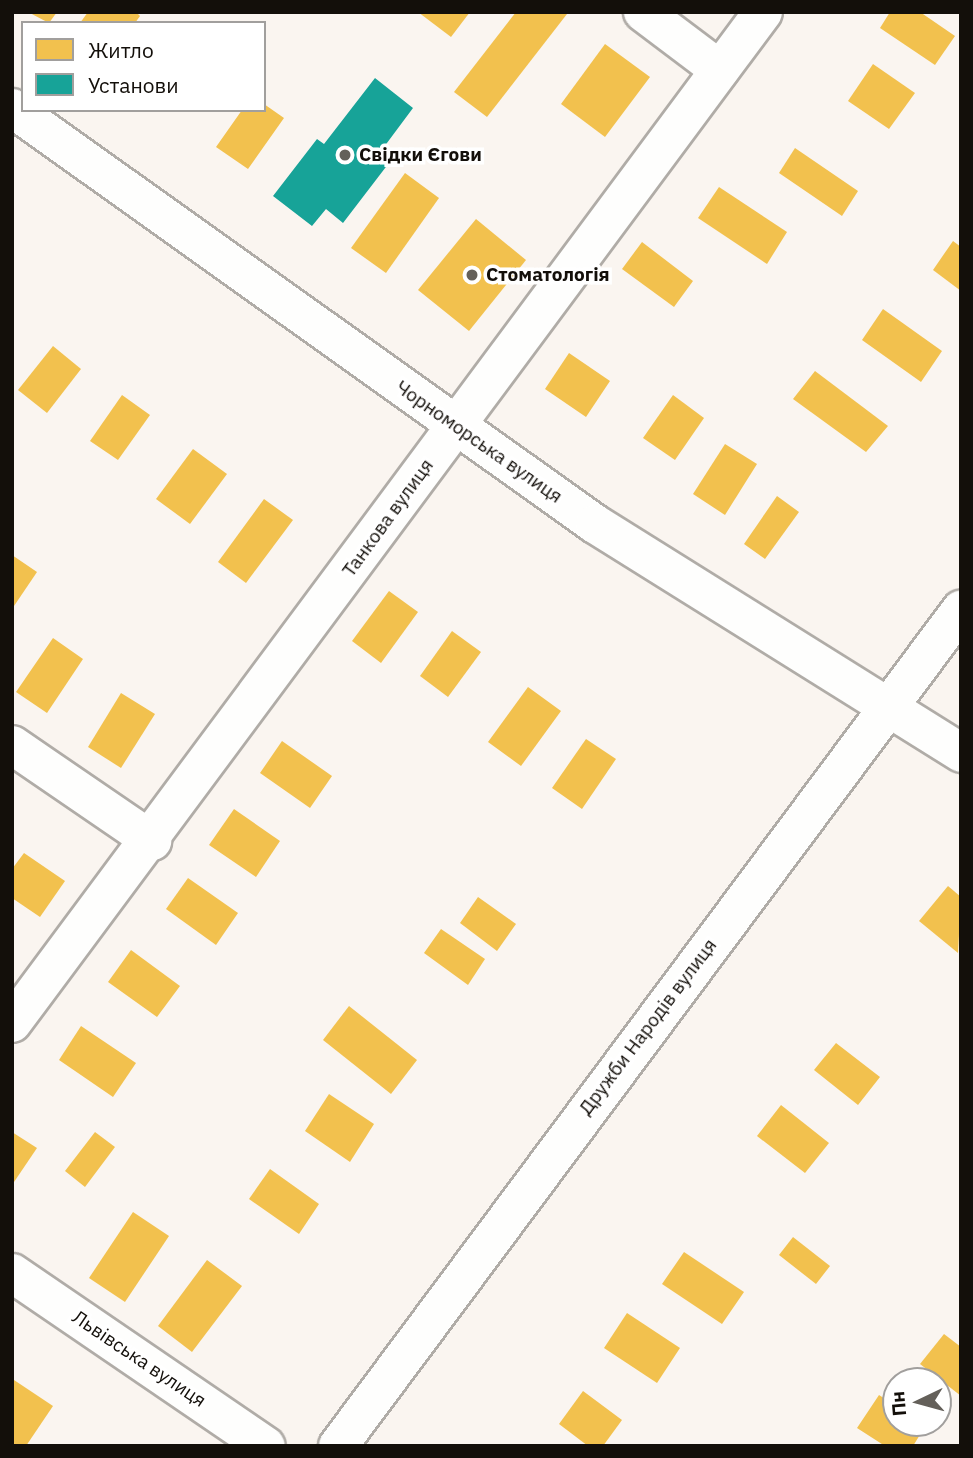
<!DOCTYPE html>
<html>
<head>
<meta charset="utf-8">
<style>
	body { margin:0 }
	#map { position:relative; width:973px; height:1458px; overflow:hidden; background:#faf5f0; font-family:"IBM Plex Sans",sans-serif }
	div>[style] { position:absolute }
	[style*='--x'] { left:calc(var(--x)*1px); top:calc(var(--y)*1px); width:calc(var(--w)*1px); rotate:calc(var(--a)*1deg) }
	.homes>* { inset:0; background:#f2c14e }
	.public>* { inset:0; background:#17a398 }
	.roads { filter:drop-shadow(2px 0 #b0aca7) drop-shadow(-2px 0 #b0aca7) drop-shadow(0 2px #b0aca7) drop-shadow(0 -2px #b0aca7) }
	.minor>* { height:38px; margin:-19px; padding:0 19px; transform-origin:19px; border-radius:19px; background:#fefefd }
	.dots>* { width:19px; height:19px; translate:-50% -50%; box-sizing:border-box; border:4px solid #fff; border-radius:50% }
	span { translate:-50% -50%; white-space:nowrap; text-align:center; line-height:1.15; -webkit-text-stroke:7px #fff; paint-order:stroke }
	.poi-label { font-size:19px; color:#130f0a; font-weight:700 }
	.left { translate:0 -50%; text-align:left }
	.street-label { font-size:19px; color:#130f0a }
	.frame { position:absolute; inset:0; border:14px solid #130f0a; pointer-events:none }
	.legend { position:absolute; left:21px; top:21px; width:245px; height:91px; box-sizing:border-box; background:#fff; border:2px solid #a19f9d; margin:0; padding:9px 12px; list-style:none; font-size:21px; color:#130f0a }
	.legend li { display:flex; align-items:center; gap:14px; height:35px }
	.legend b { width:35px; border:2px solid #a19f9d }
	.north { position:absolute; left:882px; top:1367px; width:70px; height:70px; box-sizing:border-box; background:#fff; border:2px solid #a19f9d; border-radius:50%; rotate:265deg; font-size:19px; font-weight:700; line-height:28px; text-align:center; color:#130f0a }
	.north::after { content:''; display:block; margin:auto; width:24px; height:32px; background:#64605a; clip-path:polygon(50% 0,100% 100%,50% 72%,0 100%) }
</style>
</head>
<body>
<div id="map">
	<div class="homes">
		<div style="clip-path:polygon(28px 12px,57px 12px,49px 23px)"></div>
		<div style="clip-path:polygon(88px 12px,136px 12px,140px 16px,135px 23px,80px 23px)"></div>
		<div style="clip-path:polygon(418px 12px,470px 12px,451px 37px)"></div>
		<div style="clip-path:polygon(516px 12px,567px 14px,487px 117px,454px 92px)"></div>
		<div style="clip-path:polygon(890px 12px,920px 12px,955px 36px,935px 65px,880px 28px)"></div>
		<div style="clip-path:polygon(605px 44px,650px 77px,605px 137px,561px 104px)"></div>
		<div style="clip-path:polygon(873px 64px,915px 93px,889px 129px,848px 101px)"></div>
		<div style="clip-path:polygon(264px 104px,284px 118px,248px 169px,216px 147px,242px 110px,264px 110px)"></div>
		<div style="clip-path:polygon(795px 148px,858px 191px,842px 216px,779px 173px)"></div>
		<div style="clip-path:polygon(405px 173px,439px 198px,386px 273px,351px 248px)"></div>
		<div style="clip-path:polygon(719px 187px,787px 232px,767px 264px,698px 218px)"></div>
		<div style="clip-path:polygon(476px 219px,526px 260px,469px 331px,418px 290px)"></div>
		<div style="clip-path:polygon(953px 241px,961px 247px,961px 291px,933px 270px)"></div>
		<div style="clip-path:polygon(642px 242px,693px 281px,674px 307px,622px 269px)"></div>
		<div style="clip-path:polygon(883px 309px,942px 351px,921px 382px,862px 340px)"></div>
		<div style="clip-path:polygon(53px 346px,81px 369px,47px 413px,18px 390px)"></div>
		<div style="clip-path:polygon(569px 353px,610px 381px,586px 417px,545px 389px)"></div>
		<div style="clip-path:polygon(815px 371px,888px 426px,866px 452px,793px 399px)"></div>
		<div style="clip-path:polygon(122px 395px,150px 415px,118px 460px,90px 441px)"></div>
		<div style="clip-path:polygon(673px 395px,704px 418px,675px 460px,643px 438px)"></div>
		<div style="clip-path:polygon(725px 444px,757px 464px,725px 515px,693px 494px)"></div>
		<div style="clip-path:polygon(193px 449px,227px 474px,190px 524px,156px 499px)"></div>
		<div style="clip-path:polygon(777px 496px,799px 512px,765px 559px,744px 544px)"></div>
		<div style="clip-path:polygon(264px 499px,293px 520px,246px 583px,218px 562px)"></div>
		<div style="clip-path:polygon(12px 555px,37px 572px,12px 609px)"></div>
		<div style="clip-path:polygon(389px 591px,418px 612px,381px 663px,352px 641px)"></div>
		<div style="clip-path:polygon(452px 631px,481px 652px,448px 697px,420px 676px)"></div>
		<div style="clip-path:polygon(53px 638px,83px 659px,47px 713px,16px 692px)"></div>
		<div style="clip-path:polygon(528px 687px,561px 711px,521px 766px,488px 742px)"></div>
		<div style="clip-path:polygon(121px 693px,155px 714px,121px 768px,88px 747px)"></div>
		<div style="clip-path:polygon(586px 739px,616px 759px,582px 809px,552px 788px)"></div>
		<div style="clip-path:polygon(282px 741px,332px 776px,310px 808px,260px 773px)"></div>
		<div style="clip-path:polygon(234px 809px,280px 841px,256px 877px,209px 845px)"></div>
		<div style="clip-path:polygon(24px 853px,65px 881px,40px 917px,12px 898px,12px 869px)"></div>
		<div style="clip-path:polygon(188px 878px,238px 913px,216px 945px,166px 909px)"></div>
		<div style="clip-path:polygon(948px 886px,961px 897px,958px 953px,919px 921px)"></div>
		<div style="clip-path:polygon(478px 897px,516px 924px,497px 951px,460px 923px)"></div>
		<div style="clip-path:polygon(441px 929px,485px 959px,468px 985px,424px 953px)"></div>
		<div style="clip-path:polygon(131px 950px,180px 986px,157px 1017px,108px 982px)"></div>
		<div style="clip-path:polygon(349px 1006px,417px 1060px,391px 1094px,323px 1040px)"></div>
		<div style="clip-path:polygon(81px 1026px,136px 1063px,113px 1097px,59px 1060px)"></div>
		<div style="clip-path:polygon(836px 1043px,880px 1077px,858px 1105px,814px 1070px)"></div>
		<div style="clip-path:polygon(329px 1094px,374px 1124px,350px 1162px,305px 1131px)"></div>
		<div style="clip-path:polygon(781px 1105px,829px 1143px,805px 1173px,757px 1136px)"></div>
		<div style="clip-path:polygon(12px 1132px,37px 1148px,12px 1185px)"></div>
		<div style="clip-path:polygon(95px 1132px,115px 1147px,85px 1187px,65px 1171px)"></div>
		<div style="clip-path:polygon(270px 1169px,319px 1204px,299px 1234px,249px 1199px)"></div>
		<div style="clip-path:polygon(133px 1212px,169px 1236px,125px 1302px,89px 1278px)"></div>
		<div style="clip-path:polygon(793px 1237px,830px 1266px,816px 1284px,779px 1255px)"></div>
		<div style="clip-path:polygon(684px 1252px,744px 1292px,722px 1324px,662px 1284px)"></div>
		<div style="clip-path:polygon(207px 1260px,242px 1286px,192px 1352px,158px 1326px)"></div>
		<div style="clip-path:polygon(627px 1313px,680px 1348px,657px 1383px,604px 1348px)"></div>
		<div style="clip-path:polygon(944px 1334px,961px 1347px,961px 1396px,920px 1364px)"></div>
		<div style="clip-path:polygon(14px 1380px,53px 1406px,26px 1446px,12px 1446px)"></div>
		<div style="clip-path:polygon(583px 1391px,622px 1420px,603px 1446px,588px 1446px,559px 1424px)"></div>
		<div style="clip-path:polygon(879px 1395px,896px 1406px,896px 1423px,926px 1425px,913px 1446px,885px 1446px,857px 1428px)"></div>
	</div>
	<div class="public">
		<div style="clip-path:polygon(375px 78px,413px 108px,381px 151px,392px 159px,343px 223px,326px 209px,312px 226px,273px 196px,317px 139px,324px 144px)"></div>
	</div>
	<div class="roads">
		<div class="minor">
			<div style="--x:643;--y:12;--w:96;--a:37"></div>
			<div style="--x:12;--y:108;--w:716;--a:35.51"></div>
			<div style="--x:595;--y:524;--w:432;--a:32"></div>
			<div style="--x:12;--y:745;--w:170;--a:34.4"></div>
			<div style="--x:12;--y:1023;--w:1259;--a:-53.39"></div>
			<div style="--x:12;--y:1273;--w:307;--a:34.3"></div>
			<div style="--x:338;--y:1446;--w:1043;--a:-53.31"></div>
		</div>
	</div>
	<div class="dots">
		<div style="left:345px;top:155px;background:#64605a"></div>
		<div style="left:472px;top:275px;background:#64605a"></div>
	</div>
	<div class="poi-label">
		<span class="left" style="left:359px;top:155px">Свідки Єгови</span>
		<span class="left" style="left:486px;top:275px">Стоматологія</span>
	</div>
	<div class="street-label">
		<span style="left:479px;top:442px;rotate:35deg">Чорноморська вулиця</span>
		<span style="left:388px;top:518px;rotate:-54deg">Танкова вулиця</span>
		<span style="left:648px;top:1027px;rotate:-53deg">Дружби Народів вулиця</span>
		<span style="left:139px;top:1359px;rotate:34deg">Львівська вулиця</span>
	</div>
	<div class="frame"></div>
	<ul class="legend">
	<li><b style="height:19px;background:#f2c14e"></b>Житло</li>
	<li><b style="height:19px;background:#17a398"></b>Установи</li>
	</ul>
	<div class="north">Пн</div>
</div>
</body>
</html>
